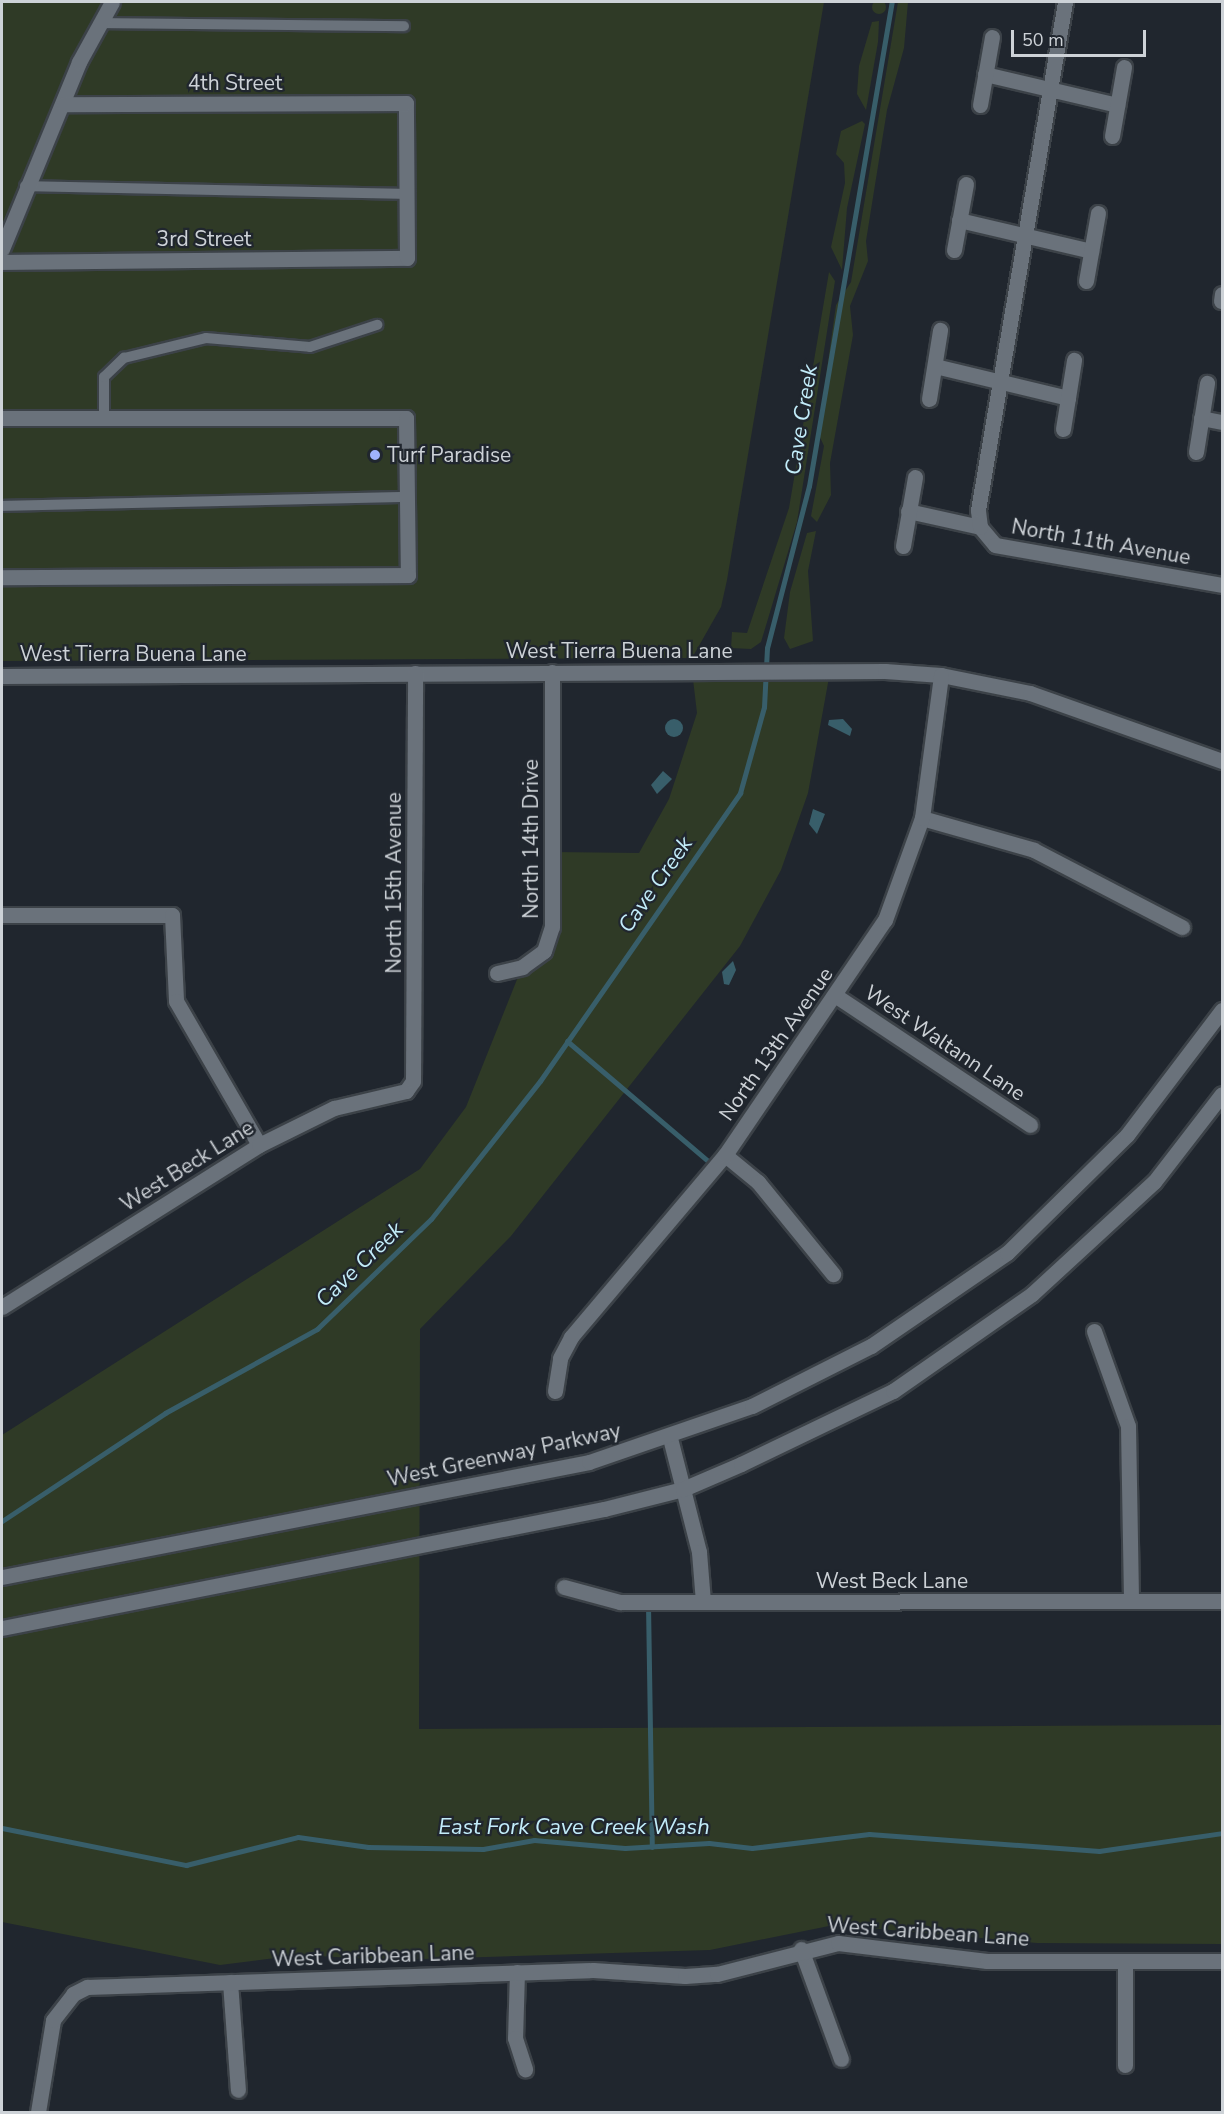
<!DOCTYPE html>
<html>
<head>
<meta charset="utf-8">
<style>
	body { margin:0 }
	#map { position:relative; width:1224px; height:2114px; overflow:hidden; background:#20262e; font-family:"Nunito Sans",sans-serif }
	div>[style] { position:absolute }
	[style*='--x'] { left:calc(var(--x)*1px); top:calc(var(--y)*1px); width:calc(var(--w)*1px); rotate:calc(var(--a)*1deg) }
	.green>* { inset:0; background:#2f3a26 }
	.round { border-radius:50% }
	.water>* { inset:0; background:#385e6a }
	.stream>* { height:5px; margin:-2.5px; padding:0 2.5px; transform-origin:2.5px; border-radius:2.5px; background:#385e6a }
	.roads { filter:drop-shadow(2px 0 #3c4248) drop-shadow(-2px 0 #3c4248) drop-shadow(0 2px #3c4248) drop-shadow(0 -2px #3c4248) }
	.service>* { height:10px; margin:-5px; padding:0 5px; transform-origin:5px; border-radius:5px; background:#6a727b }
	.minor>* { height:15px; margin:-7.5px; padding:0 7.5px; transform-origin:7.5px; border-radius:7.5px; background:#6a727b }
	.secondary>* { height:15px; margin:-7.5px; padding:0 7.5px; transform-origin:7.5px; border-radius:7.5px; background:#6a727b }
	.dots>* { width:16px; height:16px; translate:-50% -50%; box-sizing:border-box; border:3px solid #20262e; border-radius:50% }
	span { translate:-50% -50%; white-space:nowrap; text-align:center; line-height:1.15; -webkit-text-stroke:4.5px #20262e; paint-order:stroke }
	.street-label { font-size:21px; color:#cdd2d7 }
	.poi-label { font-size:21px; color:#cdd2d7 }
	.left { translate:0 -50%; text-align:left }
	.water-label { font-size:22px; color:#c2ecf9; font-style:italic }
	.frame { position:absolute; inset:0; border:3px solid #cdd2d7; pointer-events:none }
	.scale { position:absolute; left:1011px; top:30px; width:135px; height:27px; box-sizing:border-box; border:3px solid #cdd2d7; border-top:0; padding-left:8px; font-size:18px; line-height:21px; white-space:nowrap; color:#cdd2d7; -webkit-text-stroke:4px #20262e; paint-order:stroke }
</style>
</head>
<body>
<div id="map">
	<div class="green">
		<div class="round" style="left:872px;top:0;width:14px;height:14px"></div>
		<div style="clip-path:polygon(2px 2px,824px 2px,727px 580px,721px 607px,692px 658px,2px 661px)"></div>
		<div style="clip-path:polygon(898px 2px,908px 2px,904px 48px,887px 110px,866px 241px,868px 261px,850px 306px,853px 335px,830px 463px,831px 495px,817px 522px,811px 516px,824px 446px,818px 433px,836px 305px,851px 282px)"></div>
		<div style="clip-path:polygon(879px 21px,878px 42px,866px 110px,857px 94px,859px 66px,872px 22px)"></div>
		<div style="clip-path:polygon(862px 121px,865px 124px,847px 208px,842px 270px,831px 247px,845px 183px,844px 163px,836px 154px,841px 131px)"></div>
		<div style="clip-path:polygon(829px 272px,835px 281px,797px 522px,761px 642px,751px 649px,731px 648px,732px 632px,747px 633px,789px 508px)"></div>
		<div style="clip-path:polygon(816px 531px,808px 571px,813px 641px,790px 649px,784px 638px,790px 592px,807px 533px)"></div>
		<div style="clip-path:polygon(692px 671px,830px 672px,808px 793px,781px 870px,740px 946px,511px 1236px,420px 1329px,419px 1729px,1222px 1725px,1222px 1944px,1037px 1943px,834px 1925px,710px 1950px,391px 1960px,298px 1955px,220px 1965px,2px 1922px,2px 1435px,420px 1169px,466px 1107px,522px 967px,544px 951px,553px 852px,639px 853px,669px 799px,697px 713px)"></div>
	</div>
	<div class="water">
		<div class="round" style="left:665px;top:719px;width:18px;height:18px"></div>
		<div style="clip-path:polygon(843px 719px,852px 729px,850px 736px,828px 725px,829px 720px)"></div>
		<div style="clip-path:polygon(663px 771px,672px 779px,657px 794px,651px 785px)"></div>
		<div style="clip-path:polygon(813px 809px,825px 814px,817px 834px,809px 824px)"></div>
		<div style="clip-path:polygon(733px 961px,736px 970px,729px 985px,724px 984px,722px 972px)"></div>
	</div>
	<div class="stream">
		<div style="--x:567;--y:1041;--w:193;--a:40.4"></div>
		<div style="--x:2;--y:1521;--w:196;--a:-33.5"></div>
		<div style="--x:165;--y:1413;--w:174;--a:-28.9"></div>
		<div style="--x:317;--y:1329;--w:158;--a:-44"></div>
		<div style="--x:431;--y:1219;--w:176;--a:-51.7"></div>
		<div style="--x:540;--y:1081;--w:351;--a:-55.2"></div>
		<div style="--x:740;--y:793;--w:89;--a:-74.4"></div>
		<div style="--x:764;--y:707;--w:59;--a:-87.1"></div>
		<div style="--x:767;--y:648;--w:167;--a:-75.5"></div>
		<div style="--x:809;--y:486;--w:491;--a:-80.3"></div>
		<div style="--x:648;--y:1604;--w:243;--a:89.1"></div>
		<div style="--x:2;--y:1828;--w:188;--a:11.4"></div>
		<div style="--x:186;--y:1865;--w:115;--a:-14"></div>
		<div style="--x:298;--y:1837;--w:71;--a:8.1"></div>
		<div style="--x:368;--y:1847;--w:115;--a:1"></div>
		<div style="--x:483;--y:1849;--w:52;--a:-10"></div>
		<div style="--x:534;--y:1840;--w:91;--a:5"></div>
		<div style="--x:625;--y:1848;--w:84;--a:-3.4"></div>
		<div style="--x:709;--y:1843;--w:43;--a:6.6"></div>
		<div style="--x:752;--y:1848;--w:118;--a:-6.8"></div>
		<div style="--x:869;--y:1834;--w:231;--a:4.2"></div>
		<div style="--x:1099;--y:1851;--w:124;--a:-8.3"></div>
	</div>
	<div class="roads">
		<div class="service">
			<div style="--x:99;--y:23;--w:305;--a:0.6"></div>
			<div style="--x:25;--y:186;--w:381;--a:1.2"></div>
			<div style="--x:104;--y:417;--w:40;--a:-90"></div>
			<div style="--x:104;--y:377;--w:28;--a:-44"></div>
			<div style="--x:124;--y:358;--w:84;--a:-13.7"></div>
			<div style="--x:206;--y:338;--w:104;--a:4.9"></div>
			<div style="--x:310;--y:347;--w:71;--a:-18.2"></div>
			<div style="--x:2;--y:506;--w:405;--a:-1.3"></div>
		</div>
		<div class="minor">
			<div style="--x:985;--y:74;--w:136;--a:13.2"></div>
			<div style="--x:980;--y:105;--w:69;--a:-80"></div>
			<div style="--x:1112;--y:136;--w:70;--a:-80.1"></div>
			<div style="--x:959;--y:220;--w:136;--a:13.2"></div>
			<div style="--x:2;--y:249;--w:202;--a:-67.6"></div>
			<div style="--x:79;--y:62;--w:68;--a:-61.2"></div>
			<div style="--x:954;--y:250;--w:67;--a:-79.7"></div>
			<div style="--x:2;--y:262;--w:405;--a:-0.6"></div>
			<div style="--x:407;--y:258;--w:155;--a:-90.4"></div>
			<div style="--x:406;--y:103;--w:342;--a:179.8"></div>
			<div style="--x:1086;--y:281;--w:69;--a:-80"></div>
			<div style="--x:1221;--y:301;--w:7;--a:-82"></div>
			<div style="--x:935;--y:366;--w:137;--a:13.5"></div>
			<div style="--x:929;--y:399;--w:70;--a:-80.9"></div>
			<div style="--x:2;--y:418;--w:404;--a:0"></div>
			<div style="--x:406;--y:418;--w:157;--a:89.3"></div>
			<div style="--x:408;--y:575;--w:406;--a:179.7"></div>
			<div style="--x:1201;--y:418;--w:21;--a:11"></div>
			<div style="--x:1063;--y:429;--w:70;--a:-80.9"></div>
			<div style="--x:1196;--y:452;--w:70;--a:-80.9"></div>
			<div style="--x:908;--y:511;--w:74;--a:12.5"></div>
			<div style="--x:980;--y:527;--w:23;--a:50"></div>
			<div style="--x:995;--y:545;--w:230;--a:10"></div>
			<div style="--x:980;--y:527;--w:17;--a:-97"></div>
			<div style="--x:978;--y:510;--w:515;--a:-80.28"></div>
			<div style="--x:903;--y:546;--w:70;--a:-80.1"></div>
			<div style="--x:2;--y:676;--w:883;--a:-0.32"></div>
			<div style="--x:885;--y:671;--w:56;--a:4.1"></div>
			<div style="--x:941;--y:675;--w:91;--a:11.4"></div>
			<div style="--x:1030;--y:693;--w:204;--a:19.5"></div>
			<div style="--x:922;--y:818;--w:116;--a:15.9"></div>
			<div style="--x:1034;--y:850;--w:167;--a:27.5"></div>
			<div style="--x:2;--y:915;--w:170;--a:0"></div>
			<div style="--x:172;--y:915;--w:86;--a:87.3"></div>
			<div style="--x:176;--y:1001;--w:166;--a:60"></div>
			<div style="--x:497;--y:973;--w:26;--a:-13"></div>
			<div style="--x:522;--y:967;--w:27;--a:-36"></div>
			<div style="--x:544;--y:951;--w:25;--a:-72"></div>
			<div style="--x:552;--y:927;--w:255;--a:-90"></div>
			<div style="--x:836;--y:996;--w:233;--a:33.6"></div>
			<div style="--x:725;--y:1155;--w:43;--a:39.3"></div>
			<div style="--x:758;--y:1182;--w:119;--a:50.8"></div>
			<div style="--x:2;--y:1307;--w:304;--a:-32.2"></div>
			<div style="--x:259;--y:1145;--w:84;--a:-26.3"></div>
			<div style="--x:334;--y:1108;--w:74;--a:-13.3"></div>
			<div style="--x:406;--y:1091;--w:12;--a:-55"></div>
			<div style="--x:413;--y:1081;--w:408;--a:-89.7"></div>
			<div style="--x:1094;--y:1331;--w:101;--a:70.3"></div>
			<div style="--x:1128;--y:1426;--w:175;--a:89"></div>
			<div style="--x:555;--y:1391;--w:33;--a:-81"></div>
			<div style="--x:560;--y:1358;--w:24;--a:-62"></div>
			<div style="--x:571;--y:1337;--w:238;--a:-49.8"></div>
			<div style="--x:725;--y:1155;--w:284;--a:-55.8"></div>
			<div style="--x:885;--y:920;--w:109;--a:-70.1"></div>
			<div style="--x:922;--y:818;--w:144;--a:-82.4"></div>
			<div style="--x:670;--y:1438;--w:118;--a:75.7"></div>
			<div style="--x:699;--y:1552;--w:50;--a:85.4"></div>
			<div style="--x:564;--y:1587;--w:58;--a:15"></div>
			<div style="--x:620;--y:1602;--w:602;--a:-0.1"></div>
			<div style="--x:801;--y:1949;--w:117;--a:70"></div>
			<div style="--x:517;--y:1972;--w:66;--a:91.7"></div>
			<div style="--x:515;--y:2038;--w:33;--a:72"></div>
			<div style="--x:230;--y:1982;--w:108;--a:85.8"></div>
			<div style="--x:1125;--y:2065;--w:104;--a:-90"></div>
			<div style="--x:38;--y:2112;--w:93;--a:-80.7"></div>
			<div style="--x:53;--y:2020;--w:33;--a:-52"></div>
			<div style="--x:73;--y:1994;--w:16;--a:-27"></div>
			<div style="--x:87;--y:1987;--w:506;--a:-1.92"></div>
			<div style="--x:593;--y:1970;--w:92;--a:3.7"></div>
			<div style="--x:685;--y:1976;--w:32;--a:-4"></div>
			<div style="--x:717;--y:1974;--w:125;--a:-14.4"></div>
			<div style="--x:838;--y:1943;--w:150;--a:6.9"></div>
			<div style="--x:987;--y:1961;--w:235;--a:0"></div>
		</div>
		<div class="secondary">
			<div style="--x:2;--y:1577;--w:598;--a:-11.08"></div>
			<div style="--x:589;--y:1462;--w:172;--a:-19"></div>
			<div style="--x:752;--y:1406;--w:133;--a:-26.8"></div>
			<div style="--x:871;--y:1346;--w:165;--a:-34.4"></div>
			<div style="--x:1007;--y:1253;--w:168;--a:-44.5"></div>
			<div style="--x:1127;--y:1135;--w:157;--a:-52.8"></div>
			<div style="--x:2;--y:1628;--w:614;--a:-11.18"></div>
			<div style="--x:604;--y:1509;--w:81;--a:-14.2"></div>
			<div style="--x:683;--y:1489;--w:63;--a:-23.3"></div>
			<div style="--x:741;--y:1464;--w:169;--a:-25.7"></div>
			<div style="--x:893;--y:1391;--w:169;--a:-34.9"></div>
			<div style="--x:1032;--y:1294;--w:166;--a:-42.6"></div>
			<div style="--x:1154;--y:1182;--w:111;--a:-52.3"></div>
		</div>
	</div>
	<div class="dots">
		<div style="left:375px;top:455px;background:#9fb3fd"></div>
	</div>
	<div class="street-label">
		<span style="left:235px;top:83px">4th Street</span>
		<span style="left:204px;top:239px">3rd Street</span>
		<span style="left:1101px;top:542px;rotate:10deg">North 11th Avenue</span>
		<span style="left:619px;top:651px">West Tierra Buena Lane</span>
		<span style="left:133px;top:654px">West Tierra Buena Lane</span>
		<span style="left:531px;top:839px;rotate:-90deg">North 14th Drive</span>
		<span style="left:394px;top:883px;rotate:-90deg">North 15th Avenue</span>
		<span style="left:945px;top:1043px;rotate:34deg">West Waltann Lane</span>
		<span style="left:776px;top:1044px;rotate:-55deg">North 13th Avenue</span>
		<span style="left:187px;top:1166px;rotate:-32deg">West Beck Lane</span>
		<span style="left:504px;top:1455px;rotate:-12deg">West Greenway Parkway</span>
		<span style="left:892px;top:1581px">West Beck Lane</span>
		<span style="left:928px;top:1932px;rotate:4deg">West Caribbean Lane</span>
		<span style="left:373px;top:1956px;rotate:-2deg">West Caribbean Lane</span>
	</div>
	<div class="poi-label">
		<span class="left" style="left:387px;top:455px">Turf Paradise</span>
	</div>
	<div class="water-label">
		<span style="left:802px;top:420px;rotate:-81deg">Cave Creek</span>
		<span style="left:656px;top:885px;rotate:-55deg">Cave Creek</span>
		<span style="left:360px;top:1265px;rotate:-44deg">Cave Creek</span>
		<span style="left:574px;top:1828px">East Fork Cave Creek Wash</span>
	</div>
	<div class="frame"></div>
	<div class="scale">50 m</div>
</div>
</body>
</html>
